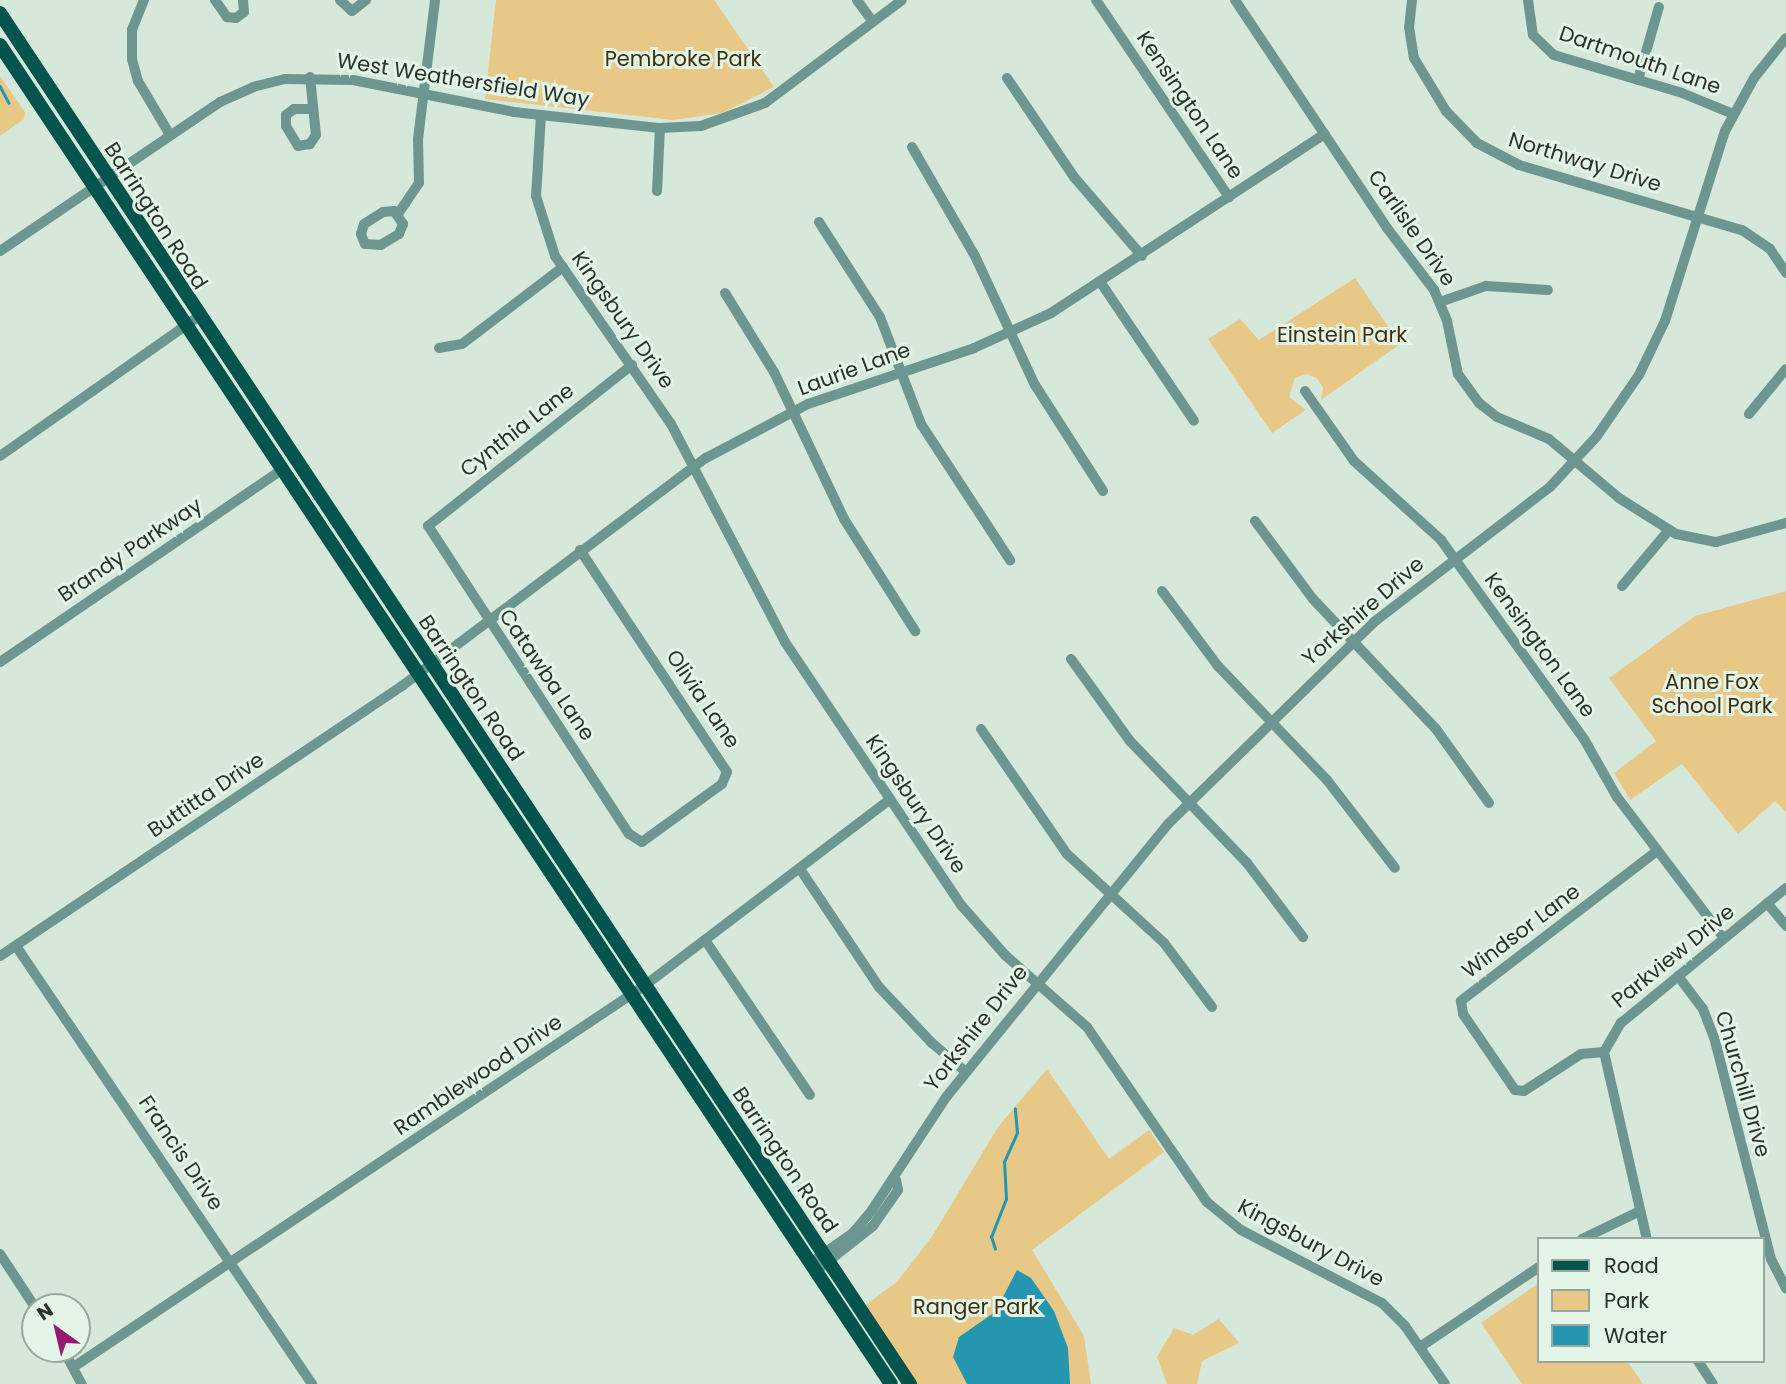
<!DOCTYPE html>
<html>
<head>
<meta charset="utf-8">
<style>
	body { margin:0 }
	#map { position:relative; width:1786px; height:1384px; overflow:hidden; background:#d5e8d9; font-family:Poppins,sans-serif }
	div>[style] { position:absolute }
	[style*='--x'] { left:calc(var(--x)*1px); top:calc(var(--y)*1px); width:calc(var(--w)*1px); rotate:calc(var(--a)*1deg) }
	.green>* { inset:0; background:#e8c887 }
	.water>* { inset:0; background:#2496b0 }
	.stream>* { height:2.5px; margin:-1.25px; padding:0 1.25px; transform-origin:1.25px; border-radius:1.25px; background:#2496b0 }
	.minor>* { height:10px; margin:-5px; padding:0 5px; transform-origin:5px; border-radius:5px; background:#6d9690 }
	.major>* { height:14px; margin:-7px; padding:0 7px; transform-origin:7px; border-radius:7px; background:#03544d }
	span { translate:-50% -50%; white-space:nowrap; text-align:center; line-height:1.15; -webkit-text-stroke:6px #e2f5e6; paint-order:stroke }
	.park-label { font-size:21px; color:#40300f }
	.street-label { font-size:21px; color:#2b322c }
	.legend { position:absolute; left:1537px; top:1237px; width:228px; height:126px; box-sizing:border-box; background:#e2f5e6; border:2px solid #99a79c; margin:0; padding:9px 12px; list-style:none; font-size:21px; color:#2b322c }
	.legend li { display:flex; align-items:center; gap:14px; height:35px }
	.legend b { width:35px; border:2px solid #99a79c }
	.north { position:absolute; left:21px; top:1293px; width:70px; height:70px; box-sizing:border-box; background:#e2f5e6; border:2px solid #99a79c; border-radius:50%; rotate:326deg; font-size:19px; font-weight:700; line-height:28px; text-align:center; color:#2b322c }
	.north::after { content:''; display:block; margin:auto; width:24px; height:32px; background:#961871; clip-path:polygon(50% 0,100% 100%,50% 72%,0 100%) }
</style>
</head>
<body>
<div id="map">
	<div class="green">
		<div style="clip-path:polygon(496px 0,714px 0,774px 87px,722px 113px,674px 120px,485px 99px)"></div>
		<div style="clip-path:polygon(0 76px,25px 112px,24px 119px,0 136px)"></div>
		<div style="clip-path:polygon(1355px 278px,1400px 344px,1321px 400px,1323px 388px,1317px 378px,1306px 374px,1295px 378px,1289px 397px,1306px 410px,1272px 433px,1208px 339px,1240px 319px,1259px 340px)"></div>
		<div style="clip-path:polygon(1786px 591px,1786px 812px,1775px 801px,1738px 834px,1682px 764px,1630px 800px,1614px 773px,1656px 741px,1609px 678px,1695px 616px)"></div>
		<div style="clip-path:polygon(1047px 1069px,1109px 1159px,1149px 1130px,1164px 1152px,1032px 1250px,1084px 1336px,1091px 1384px,916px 1384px,864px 1306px,897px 1282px,933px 1235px,998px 1127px)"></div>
		<div style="clip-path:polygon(1539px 1283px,1539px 1361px,1627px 1361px,1643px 1384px,1522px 1384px,1481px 1323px)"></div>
		<div style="clip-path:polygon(1219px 1319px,1239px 1343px,1202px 1361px,1197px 1384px,1167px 1384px,1157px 1357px,1174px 1328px,1193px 1335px)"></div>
	</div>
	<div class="water">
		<div style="clip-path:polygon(1017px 1270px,1031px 1278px,1054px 1311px,1068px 1348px,1070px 1384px,967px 1384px,953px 1357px,959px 1337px,995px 1312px)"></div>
	</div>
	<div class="stream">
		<div style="--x:0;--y:86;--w:19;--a:62"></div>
		<div style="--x:995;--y:1249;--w:13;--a:-108"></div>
		<div style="--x:991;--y:1237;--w:41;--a:-68.5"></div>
		<div style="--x:1006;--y:1199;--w:37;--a:-93"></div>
		<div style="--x:1004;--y:1162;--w:32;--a:-66"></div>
		<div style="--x:1017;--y:1133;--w:24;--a:-95"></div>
	</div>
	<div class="minor">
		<div style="--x:144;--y:0;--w:32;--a:112"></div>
		<div style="--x:132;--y:30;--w:29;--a:90"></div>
		<div style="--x:132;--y:59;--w:23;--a:75"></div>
		<div style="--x:138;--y:81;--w:63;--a:59.3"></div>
		<div style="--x:215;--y:0;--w:21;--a:55"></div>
		<div style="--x:227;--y:17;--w:9;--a:6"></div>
		<div style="--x:236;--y:18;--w:10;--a:-37"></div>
		<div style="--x:244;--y:12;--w:12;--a:-95"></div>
		<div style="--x:340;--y:0;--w:16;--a:43"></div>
		<div style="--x:352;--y:11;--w:18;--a:-38"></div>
		<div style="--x:857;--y:0;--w:27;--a:54"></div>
		<div style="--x:1096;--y:0;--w:238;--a:56"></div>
		<div style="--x:1235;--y:0;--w:274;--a:56.3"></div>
		<div style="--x:1387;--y:228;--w:78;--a:52.8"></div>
		<div style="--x:1434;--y:290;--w:34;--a:67"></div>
		<div style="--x:1447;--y:321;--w:54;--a:78.3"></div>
		<div style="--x:1458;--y:374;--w:36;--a:54"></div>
		<div style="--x:1479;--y:403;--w:23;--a:38"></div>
		<div style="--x:1497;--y:417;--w:56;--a:22.9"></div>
		<div style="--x:1549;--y:439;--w:92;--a:40.1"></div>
		<div style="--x:1619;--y:498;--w:67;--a:32.3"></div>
		<div style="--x:1676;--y:534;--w:41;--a:11.3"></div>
		<div style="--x:1716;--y:542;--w:73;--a:-15.2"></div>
		<div style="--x:1412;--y:0;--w:27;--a:96"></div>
		<div style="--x:1409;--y:27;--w:31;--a:81"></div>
		<div style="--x:1414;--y:58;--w:62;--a:58.9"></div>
		<div style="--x:1446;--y:111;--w:45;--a:45.9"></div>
		<div style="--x:1477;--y:143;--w:47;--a:27.6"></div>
		<div style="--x:1519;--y:165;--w:232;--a:16.3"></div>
		<div style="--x:1742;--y:230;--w:34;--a:34"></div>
		<div style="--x:1770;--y:249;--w:29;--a:56"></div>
		<div style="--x:1528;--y:0;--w:35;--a:82"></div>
		<div style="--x:1533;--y:35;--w:29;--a:44"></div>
		<div style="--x:1554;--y:55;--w:134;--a:16.5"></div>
		<div style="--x:1682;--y:93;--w:55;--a:22.4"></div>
		<div style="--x:310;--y:77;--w:58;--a:84.1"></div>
		<div style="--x:316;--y:135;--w:11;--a:124"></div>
		<div style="--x:310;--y:144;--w:12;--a:171"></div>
		<div style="--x:298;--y:146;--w:23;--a:-121"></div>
		<div style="--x:286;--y:126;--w:11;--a:-90"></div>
		<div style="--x:286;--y:115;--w:10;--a:-37"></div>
		<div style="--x:294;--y:109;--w:19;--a:0"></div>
		<div style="--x:1007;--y:78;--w:120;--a:55.9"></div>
		<div style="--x:1074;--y:177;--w:104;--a:49.3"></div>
		<div style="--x:1638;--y:80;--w:76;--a:-74"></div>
		<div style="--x:541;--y:115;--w:81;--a:93.5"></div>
		<div style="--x:536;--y:196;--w:63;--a:72.4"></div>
		<div style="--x:555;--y:256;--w:204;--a:55.4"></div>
		<div style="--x:671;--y:424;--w:246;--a:62.4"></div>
		<div style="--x:785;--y:642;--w:318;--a:56.2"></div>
		<div style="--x:962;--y:906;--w:65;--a:48.7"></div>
		<div style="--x:1005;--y:955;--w:109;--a:41.3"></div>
		<div style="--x:1087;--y:1027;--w:212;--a:55.6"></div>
		<div style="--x:1207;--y:1202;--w:44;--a:39.5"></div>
		<div style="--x:1241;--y:1230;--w:159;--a:27.4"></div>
		<div style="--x:1382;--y:1303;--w:33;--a:45"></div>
		<div style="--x:1405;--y:1326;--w:70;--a:55.4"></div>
		<div style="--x:912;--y:147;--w:126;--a:60"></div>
		<div style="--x:975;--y:256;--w:142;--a:65.1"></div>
		<div style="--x:1035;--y:385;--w:126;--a:57.3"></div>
		<div style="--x:657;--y:191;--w:63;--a:-87.3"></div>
		<div style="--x:394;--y:211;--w:16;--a:55"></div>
		<div style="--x:403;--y:224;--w:11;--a:112"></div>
		<div style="--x:399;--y:234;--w:21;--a:149"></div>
		<div style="--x:381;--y:245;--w:16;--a:-176"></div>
		<div style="--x:365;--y:244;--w:11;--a:-112"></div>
		<div style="--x:361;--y:234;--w:10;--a:-73"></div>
		<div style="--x:364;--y:224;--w:22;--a:-32"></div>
		<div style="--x:383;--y:212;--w:11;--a:-5"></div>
		<div style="--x:398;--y:214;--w:37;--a:-56"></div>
		<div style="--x:419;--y:183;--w:44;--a:-91.3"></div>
		<div style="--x:418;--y:139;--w:140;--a:-83"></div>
		<div style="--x:819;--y:222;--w:113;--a:57.3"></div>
		<div style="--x:880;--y:317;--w:115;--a:69"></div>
		<div style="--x:921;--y:424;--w:163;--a:56.8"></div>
		<div style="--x:0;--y:251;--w:266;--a:-34.1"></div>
		<div style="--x:220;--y:102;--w:36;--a:-24"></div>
		<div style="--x:253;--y:87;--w:33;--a:-14"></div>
		<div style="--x:285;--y:79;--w:68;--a:0.8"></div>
		<div style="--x:353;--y:80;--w:164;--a:11.2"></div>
		<div style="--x:514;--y:112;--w:147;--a:6.3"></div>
		<div style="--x:660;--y:128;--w:41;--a:-2.8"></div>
		<div style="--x:701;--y:126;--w:68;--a:-19.8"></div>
		<div style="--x:765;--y:103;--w:171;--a:-36.9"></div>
		<div style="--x:1101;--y:283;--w:166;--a:56"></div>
		<div style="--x:725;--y:293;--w:93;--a:58.2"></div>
		<div style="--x:774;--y:372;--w:163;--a:64.5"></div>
		<div style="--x:844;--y:519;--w:133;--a:57.6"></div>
		<div style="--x:1440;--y:302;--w:49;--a:-19.2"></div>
		<div style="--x:1486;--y:286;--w:62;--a:3.7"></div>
		<div style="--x:439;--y:348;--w:23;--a:-10"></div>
		<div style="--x:462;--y:344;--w:127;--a:-37.3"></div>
		<div style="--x:1305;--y:391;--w:85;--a:55"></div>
		<div style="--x:1354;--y:461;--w:118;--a:42.2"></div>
		<div style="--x:1441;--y:540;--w:245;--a:54.3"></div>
		<div style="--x:1584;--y:739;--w:67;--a:60.4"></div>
		<div style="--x:1617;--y:797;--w:177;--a:52.8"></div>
		<div style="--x:1749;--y:414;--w:58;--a:-50.6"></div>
		<div style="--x:0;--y:456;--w:242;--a:-35.1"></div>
		<div style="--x:1255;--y:521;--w:97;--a:53.4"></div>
		<div style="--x:1313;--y:599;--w:179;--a:46.6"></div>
		<div style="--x:1436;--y:729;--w:91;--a:54.4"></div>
		<div style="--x:580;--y:550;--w:266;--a:56.5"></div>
		<div style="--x:727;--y:772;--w:13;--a:113"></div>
		<div style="--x:722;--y:784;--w:99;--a:144.1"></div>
		<div style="--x:642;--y:842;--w:15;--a:-148"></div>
		<div style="--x:629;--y:834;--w:368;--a:-123.1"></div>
		<div style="--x:428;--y:526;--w:260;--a:-38.3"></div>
		<div style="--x:1622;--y:586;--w:73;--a:-50"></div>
		<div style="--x:1162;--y:591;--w:94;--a:53.3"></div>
		<div style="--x:1218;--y:666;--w:158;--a:46.3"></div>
		<div style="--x:1327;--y:780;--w:111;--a:52.3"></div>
		<div style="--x:1071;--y:659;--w:101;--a:54.3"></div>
		<div style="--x:1130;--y:741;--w:169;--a:46.2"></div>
		<div style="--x:1247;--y:863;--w:93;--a:52.9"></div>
		<div style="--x:0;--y:662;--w:340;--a:-34.3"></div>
		<div style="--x:981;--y:729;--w:152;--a:55.5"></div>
		<div style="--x:1067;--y:854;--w:132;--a:42.5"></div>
		<div style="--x:1164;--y:943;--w:80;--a:53.1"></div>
		<div style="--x:1657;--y:851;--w:247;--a:142.6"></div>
		<div style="--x:1461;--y:1001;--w:13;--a:81"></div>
		<div style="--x:1463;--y:1014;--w:92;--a:55.6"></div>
		<div style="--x:1515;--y:1090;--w:9;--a:6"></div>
		<div style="--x:1524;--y:1091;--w:68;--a:-33"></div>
		<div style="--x:1581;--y:1054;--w:23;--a:-5"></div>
		<div style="--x:1604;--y:1052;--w:34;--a:-60"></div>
		<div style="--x:1621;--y:1023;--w:213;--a:-39.3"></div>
		<div style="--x:800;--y:869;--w:142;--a:56.2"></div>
		<div style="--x:879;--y:987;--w:77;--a:46.6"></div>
		<div style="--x:932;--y:1043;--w:45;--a:40.5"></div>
		<div style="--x:1767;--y:903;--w:30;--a:50"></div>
		<div style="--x:705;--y:940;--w:187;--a:55.9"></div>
		<div style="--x:16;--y:946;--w:529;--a:55.95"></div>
		<div style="--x:0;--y:956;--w:484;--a:-33.9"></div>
		<div style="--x:402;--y:686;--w:380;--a:-36.9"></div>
		<div style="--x:706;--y:458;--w:115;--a:-27.9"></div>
		<div style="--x:808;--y:404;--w:175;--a:-18.6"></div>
		<div style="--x:974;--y:348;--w:85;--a:-24.4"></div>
		<div style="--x:1051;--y:313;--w:327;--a:-33.2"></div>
		<div style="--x:1678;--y:976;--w:41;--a:52.9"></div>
		<div style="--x:1703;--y:1009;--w:30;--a:69"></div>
		<div style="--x:1714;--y:1037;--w:229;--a:75.6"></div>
		<div style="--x:1771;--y:1259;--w:33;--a:63"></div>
		<div style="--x:1604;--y:1052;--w:192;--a:77.1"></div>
		<div style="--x:1582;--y:1239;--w:64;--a:-25.8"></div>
		<div style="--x:0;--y:1254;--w:64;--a:56.6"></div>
		<div style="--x:817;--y:1258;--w:44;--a:-34.8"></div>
		<div style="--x:853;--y:1233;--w:30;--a:-50"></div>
		<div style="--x:872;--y:1210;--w:136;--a:-56.7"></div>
		<div style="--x:947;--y:1096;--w:350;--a:-50.9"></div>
		<div style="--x:1168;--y:824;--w:289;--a:-44.4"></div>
		<div style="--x:1374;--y:622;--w:222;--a:-37.5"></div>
		<div style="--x:1550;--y:487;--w:69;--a:-47.3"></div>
		<div style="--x:1597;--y:436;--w:74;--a:-55.5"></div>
		<div style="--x:1639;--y:375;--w:60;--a:-64.3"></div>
		<div style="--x:1665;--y:321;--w:199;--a:-72.5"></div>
		<div style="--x:1725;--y:131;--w:60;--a:-61.3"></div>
		<div style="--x:1754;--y:78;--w:51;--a:-51.3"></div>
		<div style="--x:816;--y:1271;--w:73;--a:-38.3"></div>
		<div style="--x:873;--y:1226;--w:44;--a:-55.2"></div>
		<div style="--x:898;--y:1190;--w:10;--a:-101"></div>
		<div style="--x:1420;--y:1347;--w:143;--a:-33.9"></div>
		<div style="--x:63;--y:1349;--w:40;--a:62"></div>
		<div style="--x:1698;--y:1361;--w:27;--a:57"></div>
		<div style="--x:75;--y:1366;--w:684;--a:-33.74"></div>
		<div style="--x:644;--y:986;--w:309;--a:-37.2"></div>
	</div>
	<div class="major">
		<div style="--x:0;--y:13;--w:1646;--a:56.43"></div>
		<div style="--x:0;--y:45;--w:1608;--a:56.36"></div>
	</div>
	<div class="park-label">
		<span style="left:683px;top:59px">Pembroke Park</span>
		<span style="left:1342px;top:335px">Einstein Park</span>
		<span style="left:1712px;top:694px">Anne Fox<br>School Park</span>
		<span style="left:976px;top:1307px">Ranger Park</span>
	</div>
	<div class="street-label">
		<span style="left:1640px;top:60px;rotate:19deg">Dartmouth Lane</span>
		<span style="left:463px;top:80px;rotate:9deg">West Weathersfield Way</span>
		<span style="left:1190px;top:105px;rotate:56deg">Kensington Lane</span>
		<span style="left:1585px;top:162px;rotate:17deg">Northway Drive</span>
		<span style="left:156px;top:216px;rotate:57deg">Barrington Road</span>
		<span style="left:1412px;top:228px;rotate:55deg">Carlisle Drive</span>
		<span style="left:623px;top:320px;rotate:55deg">Kingsbury Drive</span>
		<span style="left:854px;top:369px;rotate:-20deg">Laurie Lane</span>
		<span style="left:517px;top:430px;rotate:-38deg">Cynthia Lane</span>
		<span style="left:130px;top:550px;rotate:-34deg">Brandy Parkway</span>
		<span style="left:1363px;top:611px;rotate:-41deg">Yorkshire Drive</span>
		<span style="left:1540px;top:645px;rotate:54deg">Kensington Lane</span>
		<span style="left:547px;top:675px;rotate:56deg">Catawba Lane</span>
		<span style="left:471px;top:688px;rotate:56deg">Barrington Road</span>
		<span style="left:703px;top:699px;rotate:56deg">Olivia Lane</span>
		<span style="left:206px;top:795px;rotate:-34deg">Buttitta Drive</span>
		<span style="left:916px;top:804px;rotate:56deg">Kingsbury Drive</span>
		<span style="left:1521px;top:931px;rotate:-37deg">Windsor Lane</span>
		<span style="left:1673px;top:956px;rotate:-39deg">Parkview Drive</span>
		<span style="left:976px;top:1028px;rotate:-52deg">Yorkshire Drive</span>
		<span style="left:478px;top:1075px;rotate:-34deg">Ramblewood Drive</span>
		<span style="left:1743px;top:1084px;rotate:74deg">Churchill Drive</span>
		<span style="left:181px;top:1153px;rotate:56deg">Francis Drive</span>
		<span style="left:785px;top:1160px;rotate:56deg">Barrington Road</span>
		<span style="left:1311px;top:1243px;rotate:28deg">Kingsbury Drive</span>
	</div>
	<ul class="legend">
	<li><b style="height:9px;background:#03544d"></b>Road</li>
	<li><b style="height:19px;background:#e8c887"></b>Park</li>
	<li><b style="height:19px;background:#2496b0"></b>Water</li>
	</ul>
	<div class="north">N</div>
</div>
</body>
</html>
